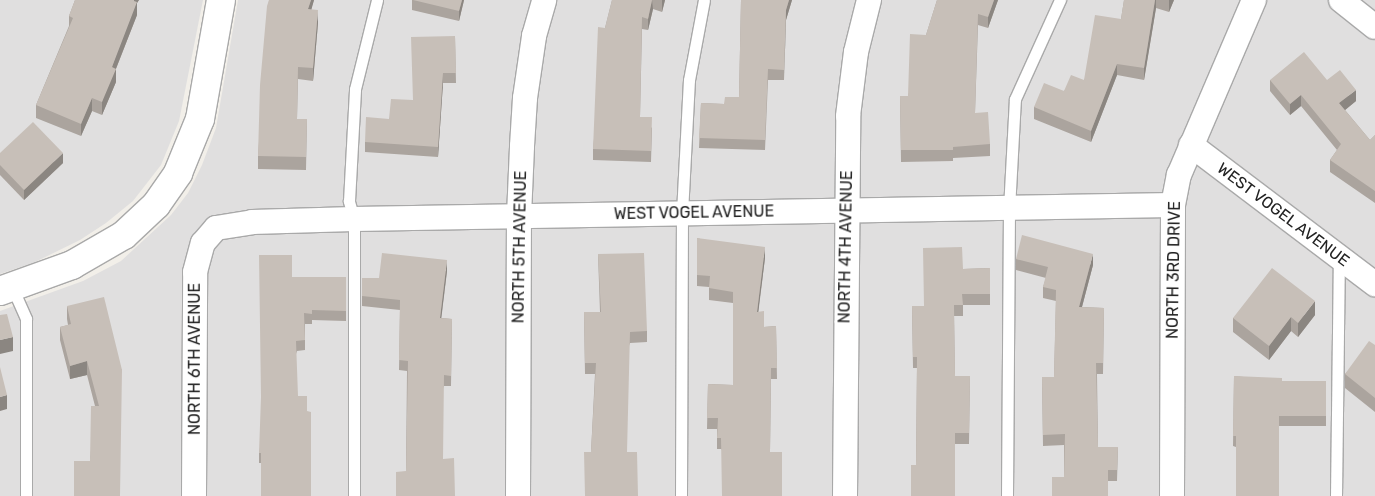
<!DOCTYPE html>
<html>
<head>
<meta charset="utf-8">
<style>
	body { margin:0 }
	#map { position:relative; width:1375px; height:496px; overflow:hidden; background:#f2efe9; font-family:Rubik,sans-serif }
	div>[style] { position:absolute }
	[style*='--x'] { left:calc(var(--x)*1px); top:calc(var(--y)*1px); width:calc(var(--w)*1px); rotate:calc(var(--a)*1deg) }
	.residential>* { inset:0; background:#e0dfdf }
	.roads { filter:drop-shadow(1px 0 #a9a9a9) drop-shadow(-1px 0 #a9a9a9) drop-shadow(0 1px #a9a9a9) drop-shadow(0 -1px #a9a9a9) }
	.service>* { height:11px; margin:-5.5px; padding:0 5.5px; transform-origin:5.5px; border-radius:5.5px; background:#fff }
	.minor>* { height:24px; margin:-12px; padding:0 12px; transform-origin:12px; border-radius:12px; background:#fff }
	.tertiary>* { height:28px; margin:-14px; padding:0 14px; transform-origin:14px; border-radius:14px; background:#fff }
	.wall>* { inset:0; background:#aba49e }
	.shaded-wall>* { inset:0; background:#8b8681 }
	.building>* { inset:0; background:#c7bfb8 }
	span { translate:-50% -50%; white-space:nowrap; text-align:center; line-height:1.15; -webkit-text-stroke:4.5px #fff; paint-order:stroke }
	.street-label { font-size:16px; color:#222 }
</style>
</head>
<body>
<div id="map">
	<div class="residential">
		<div style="clip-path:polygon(0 0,203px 0,179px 121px,161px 165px,133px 201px,106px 223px,80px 240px,33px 263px,0 274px)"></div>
		<div style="clip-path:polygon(238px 0,1375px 0,1375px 496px,0 496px,0 311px,83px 281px,121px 261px,171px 215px,188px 193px,202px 165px,216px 128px)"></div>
	</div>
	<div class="roads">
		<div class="service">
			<div style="--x:12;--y:287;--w:35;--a:66"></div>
			<div style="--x:26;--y:319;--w:177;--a:90"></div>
			<div style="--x:354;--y:496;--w:277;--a:-90"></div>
			<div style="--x:354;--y:219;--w:19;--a:-106"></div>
			<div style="--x:349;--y:201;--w:112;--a:-86.9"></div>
			<div style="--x:355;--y:89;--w:92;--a:-76.1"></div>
			<div style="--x:681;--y:496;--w:283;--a:-89.8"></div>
			<div style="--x:682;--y:213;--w:133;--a:-87"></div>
			<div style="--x:689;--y:80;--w:81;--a:-79.4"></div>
			<div style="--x:1007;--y:496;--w:287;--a:-89.6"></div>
			<div style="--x:1009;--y:209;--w:110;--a:-86.9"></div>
			<div style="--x:1015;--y:99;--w:109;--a:-65.6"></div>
			<div style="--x:1336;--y:496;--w:239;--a:-89.3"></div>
		</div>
		<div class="minor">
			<div style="--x:1341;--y:0;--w:43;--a:38.5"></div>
			<div style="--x:1191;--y:145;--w:231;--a:37.1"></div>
			<div style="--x:194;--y:496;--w:224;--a:-89.7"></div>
			<div style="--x:195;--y:272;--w:30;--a:-75"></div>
			<div style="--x:203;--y:243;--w:20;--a:-49"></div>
			<div style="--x:216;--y:228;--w:36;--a:-9"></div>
			<div style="--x:252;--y:222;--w:102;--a:-1.7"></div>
			<div style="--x:354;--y:219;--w:819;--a:-0.98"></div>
			<div style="--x:518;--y:496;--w:280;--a:-89.8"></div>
			<div style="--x:519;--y:216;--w:70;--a:-87.5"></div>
			<div style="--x:522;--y:146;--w:48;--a:-86.4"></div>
			<div style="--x:525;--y:98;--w:63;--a:-81.7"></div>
			<div style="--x:534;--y:36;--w:37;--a:-74"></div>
			<div style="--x:845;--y:496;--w:380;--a:-89.5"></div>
			<div style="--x:848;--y:116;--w:64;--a:-82.9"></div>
			<div style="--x:856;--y:52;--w:54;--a:-76"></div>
			<div style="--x:1172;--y:496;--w:291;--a:-89.8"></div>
			<div style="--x:1173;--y:205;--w:31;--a:-79"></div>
			<div style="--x:1179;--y:175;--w:190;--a:-66.8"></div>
		</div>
		<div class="tertiary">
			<div style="--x:0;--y:291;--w:77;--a:-19.9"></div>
			<div style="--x:72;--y:265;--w:60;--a:-30"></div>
			<div style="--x:124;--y:235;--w:44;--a:-43.2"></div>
			<div style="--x:156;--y:205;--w:39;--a:-55"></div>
			<div style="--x:178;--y:173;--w:58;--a:-67.8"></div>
			<div style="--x:200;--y:119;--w:121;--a:-80"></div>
		</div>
	</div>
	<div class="wall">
		<div style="clip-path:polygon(75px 0,139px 0,137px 3px,137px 15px,116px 69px,116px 82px,102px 115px,92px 111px,81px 136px,36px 118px,36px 105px,69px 26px,69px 16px)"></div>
		<div style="clip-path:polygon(269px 0,314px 0,311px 9px,318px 23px,313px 81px,298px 79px,297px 119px,307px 119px,306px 170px,258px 169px,258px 156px)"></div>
		<div style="clip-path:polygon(412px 0,464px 0,459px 21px,412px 10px)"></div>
		<div style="clip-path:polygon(612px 0,665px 0,662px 12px,653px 9px,648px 30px,642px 29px,640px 117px,652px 128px,651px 162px,593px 160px,593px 149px,605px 28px)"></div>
		<div style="clip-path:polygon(741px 0,792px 0,786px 20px,784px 80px,768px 80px,765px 150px,699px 148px,701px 103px,724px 104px,739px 97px)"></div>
		<div style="clip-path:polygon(937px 0,998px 0,988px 28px,978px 25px,975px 113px,990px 144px,990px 156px,953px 158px,953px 161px,901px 162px,900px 96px,908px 96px,926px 35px)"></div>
		<div style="clip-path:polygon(1124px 0,1174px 0,1169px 12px,1156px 8px,1144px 80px,1117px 75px,1091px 142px,1034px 119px,1034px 107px,1084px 80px,1121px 19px)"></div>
		<div style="clip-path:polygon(455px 36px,456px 83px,443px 83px,438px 157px,365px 152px,365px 142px,389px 119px,413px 100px)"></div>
		<div style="clip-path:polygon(1270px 80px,1327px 80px,1356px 101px,1345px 110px,1370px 140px,1375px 135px,1375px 203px,1330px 172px,1330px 160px,1337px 150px,1301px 106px,1290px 115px,1270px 91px)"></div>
		<div style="clip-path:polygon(0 153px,63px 163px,24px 200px,0 175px)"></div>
		<div style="clip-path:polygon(697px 238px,765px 258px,758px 312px,764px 327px,776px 326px,777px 379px,771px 379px,770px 452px,782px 496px,721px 449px,717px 449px,717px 429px,707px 429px,708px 384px,733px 385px,733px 303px,709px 300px,709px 287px,697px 286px)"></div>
		<div style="clip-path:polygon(598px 254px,647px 331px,647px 342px,630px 343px,591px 452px,595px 374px,585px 374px,584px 312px,600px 312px)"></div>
		<div style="clip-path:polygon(1016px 259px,1093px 265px,1082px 307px,1104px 308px,1103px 374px,1097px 374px,1098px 447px,1118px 447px,1117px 481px,1108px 481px,1064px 477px,1064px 445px,1043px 446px,1042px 377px,1054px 377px,1056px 301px,1043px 298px,1043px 287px,1046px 278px,1016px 270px)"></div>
		<div style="clip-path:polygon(990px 268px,990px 305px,963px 305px,963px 316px,954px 316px,955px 376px,970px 376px,969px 444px,955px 444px,916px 465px,917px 368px,913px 368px,912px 306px,924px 306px,963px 269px)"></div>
		<div style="clip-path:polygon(447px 271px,441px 318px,452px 319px,451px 386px,444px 386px,406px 471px,407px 371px,399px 370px,400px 310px,362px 306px,362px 278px,379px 278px)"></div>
		<div style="clip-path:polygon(292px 277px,346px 277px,346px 321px,312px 320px,312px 324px,305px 324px,305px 350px,297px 351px,261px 463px,259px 463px,259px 453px)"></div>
		<div style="clip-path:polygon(67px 306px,122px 370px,90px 461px,95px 406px,87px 375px,70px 379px,60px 340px,60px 327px,68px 325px,67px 319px)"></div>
		<div style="clip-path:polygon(1315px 315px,1298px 337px,1291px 331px,1269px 360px,1233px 332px,1233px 318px)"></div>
		<div style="clip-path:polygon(1375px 345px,1375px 412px,1345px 388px,1345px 374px)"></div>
		<div style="clip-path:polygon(1234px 376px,1282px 381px,1326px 381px,1326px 426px,1279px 426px,1236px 447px,1233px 446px)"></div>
	</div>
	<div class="shaded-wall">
		<div style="clip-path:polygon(134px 0,139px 0,137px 3px,137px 15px,115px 71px,116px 69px,116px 82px,102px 115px,102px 102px,112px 67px)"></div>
		<div style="clip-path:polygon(311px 0,314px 0,308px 22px,308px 9px)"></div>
		<div style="clip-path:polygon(462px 0,464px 0,459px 21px,459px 11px)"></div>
		<div style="clip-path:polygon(652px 0,653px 9px,648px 30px,648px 19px)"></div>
		<div style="clip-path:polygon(663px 0,665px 0,662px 12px,662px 0)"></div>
		<div style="clip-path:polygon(789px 0,792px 0,786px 20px,784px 80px,786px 10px)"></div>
		<div style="clip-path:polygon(994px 0,998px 0,988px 28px,988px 17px)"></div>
		<div style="clip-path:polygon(1155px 0,1156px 0,1156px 8px,1144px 80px,1144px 68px)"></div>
		<div style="clip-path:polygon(1169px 0,1174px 0,1169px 12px)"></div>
		<div style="clip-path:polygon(318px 10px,318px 23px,313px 81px,313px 68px)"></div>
		<div style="clip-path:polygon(1117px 64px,1117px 75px,1091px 142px,1091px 131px)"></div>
		<div style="clip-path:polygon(443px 73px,443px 83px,438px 157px,438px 147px)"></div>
		<div style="clip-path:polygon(1356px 90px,1356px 101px,1339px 115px,1339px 103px)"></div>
		<div style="clip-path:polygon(1301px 95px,1301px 106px,1290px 115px,1290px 104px)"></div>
		<div style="clip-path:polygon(92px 98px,92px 111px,81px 136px,81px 124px)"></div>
		<div style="clip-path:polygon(63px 153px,63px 163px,24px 200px,24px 190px)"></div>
		<div style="clip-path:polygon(765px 247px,765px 258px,757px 323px,757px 312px)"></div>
		<div style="clip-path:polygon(1093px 254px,1093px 265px,1079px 318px,1079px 307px)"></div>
		<div style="clip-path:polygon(447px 260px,447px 271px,440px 329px,440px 318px)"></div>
		<div style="clip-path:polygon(1315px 301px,1315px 315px,1298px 337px,1298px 323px)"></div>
		<div style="clip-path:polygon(1291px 317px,1291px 331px,1269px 360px,1269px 346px)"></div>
		<div style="clip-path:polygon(13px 337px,13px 351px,0 354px,0 340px)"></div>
		<div style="clip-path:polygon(87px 361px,87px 375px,70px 379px,70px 366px)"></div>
		<div style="clip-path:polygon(7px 395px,7px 409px,0 411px,0 397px)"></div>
	</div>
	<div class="building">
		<div style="clip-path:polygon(75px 0,134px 0,134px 1px,137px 2px,112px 67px,116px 69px,102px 102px,92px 98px,81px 124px,36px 105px,73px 18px,69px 16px)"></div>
		<div style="clip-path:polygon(269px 0,311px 0,308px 9px,318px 10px,313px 68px,298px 67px,297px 119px,307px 119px,306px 157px,258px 156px,260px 85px,267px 6px)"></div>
		<div style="clip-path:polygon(413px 0,462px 0,459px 11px)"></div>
		<div style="clip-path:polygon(612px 0,652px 0,648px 19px,642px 17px,640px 117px,652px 117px,651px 151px,593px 149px,598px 27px,605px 28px)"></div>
		<div style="clip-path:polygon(741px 0,789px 0,786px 10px,784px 70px,768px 69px,765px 140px,699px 138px,701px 103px,724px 104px,725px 97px,739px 97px)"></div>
		<div style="clip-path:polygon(937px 0,994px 0,988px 17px,978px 14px,975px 113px,988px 112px,990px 144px,953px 147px,953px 150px,901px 150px,900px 96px,908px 96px,910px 34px,926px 35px)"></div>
		<div style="clip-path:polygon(1124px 0,1155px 0,1144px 68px,1117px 64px,1091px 131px,1034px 107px,1044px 83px,1064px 91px,1071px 75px,1084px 80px,1095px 15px,1121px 19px)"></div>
		<div style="clip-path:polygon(455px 36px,456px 73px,443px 73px,438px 147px,365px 142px,366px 117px,389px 119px,391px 99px,413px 100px,411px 37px)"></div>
		<div style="clip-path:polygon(1304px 52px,1327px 80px,1340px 70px,1356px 90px,1339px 103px,1370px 140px,1375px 135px,1375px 191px,1330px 160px,1341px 144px,1301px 95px,1290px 104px,1270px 80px)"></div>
		<div style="clip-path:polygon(33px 122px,63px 153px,24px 190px,0 165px,0 153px)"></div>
		<div style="clip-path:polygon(1022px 235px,1093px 254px,1079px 307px,1104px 308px,1103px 363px,1096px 363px,1098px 447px,1118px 447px,1117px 470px,1108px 470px,1108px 496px,1052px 496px,1052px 477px,1064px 477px,1065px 434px,1043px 435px,1042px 377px,1054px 377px,1056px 290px,1043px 287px,1048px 267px,1016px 259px)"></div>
		<div style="clip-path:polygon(697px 238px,765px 247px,757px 312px,764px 311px,764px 327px,776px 326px,777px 368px,771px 368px,770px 452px,782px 452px,782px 496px,722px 496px,721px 438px,717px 438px,718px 418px,707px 418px,708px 384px,733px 385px,733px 292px,709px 288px,710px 276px,697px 275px)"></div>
		<div style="clip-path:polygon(962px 247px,963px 269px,990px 268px,990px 294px,962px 294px,963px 305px,954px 305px,955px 376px,970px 376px,969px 433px,955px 433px,955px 496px,911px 496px,911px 465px,916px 465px,917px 357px,913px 357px,912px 306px,924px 306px,923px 248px)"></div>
		<div style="clip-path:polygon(382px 253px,447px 260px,440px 318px,452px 319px,451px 376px,444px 375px,443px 459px,454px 458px,455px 496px,396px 496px,396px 472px,406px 471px,408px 361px,399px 360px,400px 300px,362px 296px,362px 278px,379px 278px)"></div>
		<div style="clip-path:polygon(644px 253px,647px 331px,630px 332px,627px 452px,637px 452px,638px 496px,585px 496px,584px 452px,591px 452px,596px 363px,585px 363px,584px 312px,601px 312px,598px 254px)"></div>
		<div style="clip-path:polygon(259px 255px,292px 255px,292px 277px,346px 277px,346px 311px,312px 310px,312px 314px,304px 313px,305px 340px,296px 341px,298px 396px,307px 396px,307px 411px,311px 412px,311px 496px,261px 496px,261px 453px,259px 453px,261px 397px)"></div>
		<div style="clip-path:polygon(1272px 268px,1315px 301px,1298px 323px,1291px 317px,1269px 346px,1233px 318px)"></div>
		<div style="clip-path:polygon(104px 297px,122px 370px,120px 496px,74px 496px,74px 461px,90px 461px,91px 406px,99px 406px,87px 361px,70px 366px,60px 327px,71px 324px,67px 306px)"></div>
		<div style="clip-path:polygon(7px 314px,13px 337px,0 340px,0 315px)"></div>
		<div style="clip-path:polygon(1369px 341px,1375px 345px,1375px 398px,1345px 374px)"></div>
		<div style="clip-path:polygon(0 367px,7px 395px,0 397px)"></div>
		<div style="clip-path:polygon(1234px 376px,1282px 378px,1282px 381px,1326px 381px,1326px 416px,1279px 416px,1279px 496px,1236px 496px,1236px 436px,1233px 436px)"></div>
	</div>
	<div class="street-label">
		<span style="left:694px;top:213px;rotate:-1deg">WEST VOGEL AVENUE</span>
		<span style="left:1283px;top:215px;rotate:37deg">WEST VOGEL AVENUE</span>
		<span style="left:520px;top:247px;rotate:-89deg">NORTH 5TH AVENUE</span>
		<span style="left:846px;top:247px;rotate:-89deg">NORTH 4TH AVENUE</span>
		<span style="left:1174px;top:270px;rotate:-89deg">NORTH 3RD DRIVE</span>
		<span style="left:195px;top:359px;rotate:-90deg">NORTH 6TH AVENUE</span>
	</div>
</div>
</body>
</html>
